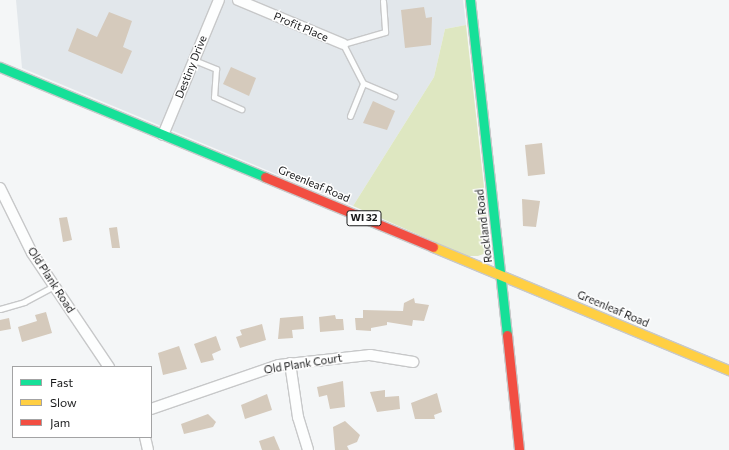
<!DOCTYPE html>
<html>
<head>
<meta charset="utf-8">
<style>
	body { margin:0 }
	#map { position:relative; width:729px; height:450px; overflow:hidden; background:#f4f6f7; font-family:Commissioner,sans-serif }
	div>[style] { position:absolute }
	[style*='--x'] { left:calc(var(--x)*1px); top:calc(var(--y)*1px); width:calc(var(--w)*1px); rotate:calc(var(--a)*1deg) }
	.built>* { inset:0; background:#e2e7eb }
	.green>* { inset:0; background:#dee7c1 }
	.building>* { inset:0; background:#d5cabc }
	.roads { filter:drop-shadow(1px 0 #c7c8c9) drop-shadow(-1px 0 #c7c8c9) drop-shadow(0 1px #c7c8c9) drop-shadow(0 -1px #c7c8c9) }
	.lane>* { height:5px; margin:-2.5px; padding:0 2.5px; transform-origin:2.5px; border-radius:2.5px; background:#fdfefe }
	.street>* { height:10px; margin:-5px; padding:0 5px; transform-origin:5px; border-radius:5px; background:#fdfefe }
	.fast>* { height:9px; margin:-4.5px; padding:0 4.5px; transform-origin:4.5px; border-radius:4.5px; background:#16e098 }
	.slow>* { height:9px; margin:-4.5px; padding:0 4.5px; transform-origin:4.5px; border-radius:4.5px; background:#ffcf43 }
	.jam>* { height:9px; margin:-4.5px; padding:0 4.5px; transform-origin:4.5px; border-radius:4.5px; background:#f24e42 }
	span { translate:-50% -50%; white-space:nowrap; text-align:center; line-height:1.15; -webkit-text-stroke:3px #fff; paint-order:stroke }
	.shield-label span { padding:1px 3px; background:#fff; border:1px solid; border-radius:3px; -webkit-text-stroke-width:0 }
	.shield-label { font-size:10px; color:#191a1b; font-weight:700 }
	.street-label { font-size:11px; color:#191a1b }
	.legend { position:absolute; left:12px; top:366px; width:140px; height:72px; box-sizing:border-box; background:#fff; border:1px solid #a3a3a4; margin:0; padding:5px 7px; list-style:none; font-size:12px; color:#191a1b }
	.legend li { display:flex; align-items:center; gap:8px; height:20px }
	.legend b { width:20px; border:1px solid #a3a3a4 }
</style>
</head>
<body>
<div id="map">
	<div class="built">
		<div style="clip-path:polygon(16px 0,463px 0,466px 25px,445px 29px,434px 77px,353px 206px,22px 68px)"></div>
	</div>
	<div class="green">
		<div style="clip-path:polygon(466px 25px,490px 241px,486px 253px,478px 256px,467px 256px,353px 206px,434px 77px,445px 29px)"></div>
	</div>
	<div class="building">
		<div style="clip-path:polygon(424px 7px,426px 18px,432px 17px,431px 45px,405px 48px,401px 10px)"></div>
		<div style="clip-path:polygon(109px 12px,132px 21px,123px 47px,132px 51px,122px 74px,68px 51px,77px 28px,97px 37px)"></div>
		<div style="clip-path:polygon(231px 67px,256px 78px,249px 96px,223px 84px)"></div>
		<div style="clip-path:polygon(373px 101px,395px 111px,387px 130px,363px 123px)"></div>
		<div style="clip-path:polygon(542px 143px,545px 174px,528px 176px,525px 145px)"></div>
		<div style="clip-path:polygon(522px 199px,540px 201px,536px 227px,523px 226px)"></div>
		<div style="clip-path:polygon(67px 217px,72px 240px,63px 242px,59px 218px)"></div>
		<div style="clip-path:polygon(117px 227px,120px 248px,112px 248px,109px 228px)"></div>
		<div style="clip-path:polygon(414px 298px,415px 303px,429px 305px,424px 321px,413px 320px,412px 326px,387px 322px,387px 325px,371px 328px,371px 331px,356px 330px,355px 318px,363px 318px,363px 310px,403px 311px,404px 303px)"></div>
		<div style="clip-path:polygon(46px 312px,52px 333px,22px 342px,18px 327px,37px 321px,35px 315px)"></div>
		<div style="clip-path:polygon(335px 315px,336px 319px,343px 319px,344px 330px,320px 332px,319px 317px)"></div>
		<div style="clip-path:polygon(303px 316px,304px 329px,292px 330px,293px 338px,278px 339px,280px 318px)"></div>
		<div style="clip-path:polygon(9px 318px,11px 329px,0 331px,0 320px)"></div>
		<div style="clip-path:polygon(262px 324px,266px 340px,240px 348px,236px 337px,242px 335px,240px 330px)"></div>
		<div style="clip-path:polygon(216px 336px,221px 350px,212px 354px,214px 360px,201px 363px,194px 344px)"></div>
		<div style="clip-path:polygon(179px 346px,187px 369px,163px 375px,158px 353px)"></div>
		<div style="clip-path:polygon(343px 381px,345px 407px,330px 409px,327px 395px,319px 397px,317px 387px)"></div>
		<div style="clip-path:polygon(385px 390px,385px 397px,399px 396px,400px 409px,377px 412px,370px 392px)"></div>
		<div style="clip-path:polygon(437px 393px,442px 412px,434px 415px,435px 419px,415px 419px,411px 403px)"></div>
		<div style="clip-path:polygon(267px 394px,272px 410px,245px 419px,241px 405px)"></div>
		<div style="clip-path:polygon(208px 414px,216px 422px,213px 427px,184px 434px,181px 424px)"></div>
		<div style="clip-path:polygon(345px 421px,360px 435px,357px 442px,347px 446px,349px 450px,335px 450px,333px 427px)"></div>
		<div style="clip-path:polygon(274px 436px,280px 450px,262px 450px,259px 441px)"></div>
	</div>
	<div class="roads">
		<div class="lane">
			<div style="--x:383;--y:1;--w:31;--a:86"></div>
			<div style="--x:385;--y:32;--w:44;--a:164.1"></div>
			<div style="--x:343;--y:44;--w:44;--a:62.9"></div>
			<div style="--x:363;--y:83;--w:34;--a:23"></div>
			<div style="--x:194;--y:60;--w:24;--a:22"></div>
			<div style="--x:216;--y:69;--w:28;--a:94"></div>
			<div style="--x:214;--y:97;--w:30;--a:24"></div>
			<div style="--x:350;--y:116;--w:35;--a:-68"></div>
			<div style="--x:0;--y:309;--w:25;--a:-16"></div>
			<div style="--x:24;--y:302;--w:34;--a:-28"></div>
		</div>
		<div class="street">
			<div style="--x:238;--y:0;--w:114;--a:22.7"></div>
			<div style="--x:163;--y:135;--w:146;--a:-67.5"></div>
			<div style="--x:0;--y:188;--w:72;--a:63.8"></div>
			<div style="--x:32;--y:253;--w:138;--a:56"></div>
			<div style="--x:290;--y:363;--w:55;--a:81.6"></div>
			<div style="--x:298;--y:417;--w:34;--a:73"></div>
			<div style="--x:151;--y:409;--w:135;--a:-19"></div>
			<div style="--x:279;--y:365;--w:92;--a:-6.3"></div>
			<div style="--x:370;--y:355;--w:44;--a:9.2"></div>
			<div style="--x:145;--y:437;--w:13;--a:77"></div>
		</div>
		<div class="fast">
			<div style="--x:470;--y:0;--w:337;--a:83.7"></div>
			<div style="--x:0;--y:67;--w:287;--a:22.5"></div>
		</div>
		<div class="slow">
			<div style="--x:433;--y:247;--w:321;--a:22.6"></div>
		</div>
		<div class="jam">
			<div style="--x:265;--y:177;--w:182;--a:22.6"></div>
			<div style="--x:507;--y:335;--w:116;--a:84"></div>
		</div>
	</div>
	<div class="shield-label">
		<span style="left:364px;top:218px">WI 32</span>
	</div>
	<div class="street-label">
		<span style="left:301px;top:27px;rotate:23deg">Profit Place</span>
		<span style="left:191px;top:67px;rotate:-68deg">Destiny Drive</span>
		<span style="left:314px;top:184px;rotate:23deg">Greenleaf Road</span>
		<span style="left:484px;top:226px;rotate:-97deg">Rockland Road</span>
		<span style="left:51px;top:280px;rotate:57deg">Old Plank Road</span>
		<span style="left:613px;top:309px;rotate:23deg">Greenleaf Road</span>
		<span style="left:303px;top:364px;rotate:-9deg">Old Plank Court</span>
	</div>
	<ul class="legend">
	<li><b style="height:5px;background:#16e098"></b>Fast</li>
	<li><b style="height:5px;background:#ffcf43"></b>Slow</li>
	<li><b style="height:5px;background:#f24e42"></b>Jam</li>
	</ul>
</div>
</body>
</html>
